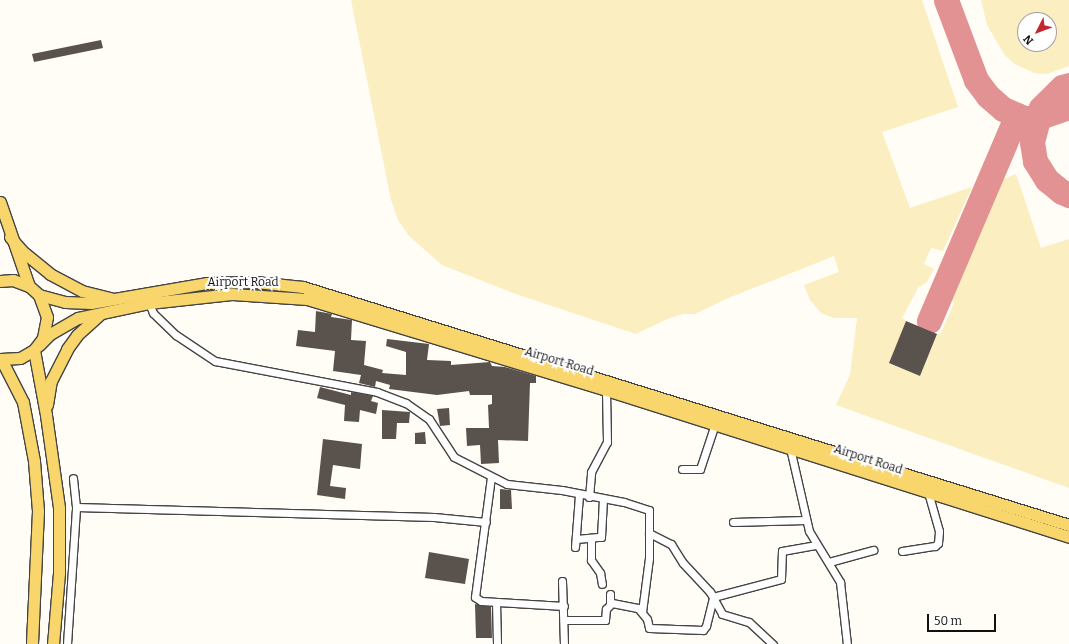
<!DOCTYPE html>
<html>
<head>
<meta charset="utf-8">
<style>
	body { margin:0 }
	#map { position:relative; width:1069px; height:644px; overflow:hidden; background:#fffdf5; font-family:Bitter,serif }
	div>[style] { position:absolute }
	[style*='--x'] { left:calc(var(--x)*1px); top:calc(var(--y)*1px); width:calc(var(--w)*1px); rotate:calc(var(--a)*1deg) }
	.sand>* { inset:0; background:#fbeec1 }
	.taxiway>* { height:25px; margin:-12.5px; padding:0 12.5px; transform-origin:12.5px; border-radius:12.5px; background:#e29292 }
	.building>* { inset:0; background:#5a524d }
	.roads { filter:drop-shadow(1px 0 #444) drop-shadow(-1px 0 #444) drop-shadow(0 1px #444) drop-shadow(0 -1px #444) }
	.minor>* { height:7px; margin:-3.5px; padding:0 3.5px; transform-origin:3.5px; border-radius:3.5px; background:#fff }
	.primary>* { height:11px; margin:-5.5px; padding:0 5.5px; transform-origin:5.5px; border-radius:5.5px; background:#f9d66b }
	span { translate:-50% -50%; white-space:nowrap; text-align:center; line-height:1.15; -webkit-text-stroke:4px #fff; paint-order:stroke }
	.street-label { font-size:12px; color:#111 }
	.north { position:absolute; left:1017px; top:12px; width:40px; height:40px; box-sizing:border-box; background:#fff; border:1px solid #a0a0a0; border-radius:50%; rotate:228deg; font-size:11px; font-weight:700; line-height:16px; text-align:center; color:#111 }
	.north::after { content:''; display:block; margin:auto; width:14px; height:18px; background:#c4262e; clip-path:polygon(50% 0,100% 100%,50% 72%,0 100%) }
	.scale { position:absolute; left:927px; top:614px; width:69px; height:18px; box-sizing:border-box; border:2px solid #111; border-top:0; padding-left:5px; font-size:12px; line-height:14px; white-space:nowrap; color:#111; -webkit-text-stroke:3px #fff; paint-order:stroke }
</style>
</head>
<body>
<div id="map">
	<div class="sand">
		<div style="clip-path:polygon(351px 0,922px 0,958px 107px,882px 132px,910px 208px,972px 187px,943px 251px,931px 248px,924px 264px,934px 269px,927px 282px,918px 288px,902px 318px,906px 321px,889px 363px,920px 376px,937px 334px,941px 333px,952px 308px,954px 302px,949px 299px,1001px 180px,1016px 174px,1041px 248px,1069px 239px,1069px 488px,836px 405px,850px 375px,857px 318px,834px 318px,821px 313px,810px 300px,804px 285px,839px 272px,834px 256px,726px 299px,695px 314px,683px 314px,667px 319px,636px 334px,513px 293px,442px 265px,409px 236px,398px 220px,391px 200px)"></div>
		<div style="clip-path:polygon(evenodd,981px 0,1069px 0,1069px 66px,1047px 74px,1034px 73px,1013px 63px,1004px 54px,987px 25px,981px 0,1025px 20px,1049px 20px,1049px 44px,1025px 44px,1025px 20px)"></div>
	</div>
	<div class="taxiway">
		<div style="--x:946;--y:0;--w:85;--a:69.4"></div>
		<div style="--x:976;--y:80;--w:20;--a:53"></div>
		<div style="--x:988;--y:96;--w:20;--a:41"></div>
		<div style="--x:1003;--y:109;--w:23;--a:23"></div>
		<div style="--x:1024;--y:118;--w:13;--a:0"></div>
		<div style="--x:1037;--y:118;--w:34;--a:-19"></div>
		<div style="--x:1069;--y:85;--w:7;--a:164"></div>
		<div style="--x:1062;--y:87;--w:30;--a:135"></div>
		<div style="--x:1041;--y:108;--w:35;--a:105"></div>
		<div style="--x:1032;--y:142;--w:19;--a:81"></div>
		<div style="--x:1035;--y:161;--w:22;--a:58"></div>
		<div style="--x:1047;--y:180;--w:19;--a:39"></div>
		<div style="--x:1062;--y:192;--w:8;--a:23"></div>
		<div style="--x:929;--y:321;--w:224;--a:-66.9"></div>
	</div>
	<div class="building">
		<div style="clip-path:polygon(101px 40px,103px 48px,34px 62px,32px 54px)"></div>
		<div style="clip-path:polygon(316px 311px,332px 314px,331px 317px,352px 320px,351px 340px,366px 341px,364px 365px,383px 370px,382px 373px,406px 375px,406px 352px,386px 346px,387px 339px,429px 344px,427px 360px,451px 361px,451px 365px,490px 362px,492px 366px,505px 367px,536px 376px,536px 383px,530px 383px,528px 441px,498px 440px,499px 463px,481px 464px,480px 445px,467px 446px,466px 428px,489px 428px,488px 405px,492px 404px,492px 395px,470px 395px,469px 391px,437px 395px,389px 389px,390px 385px,376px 381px,375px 387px,359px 383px,361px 375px,333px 371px,335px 351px,296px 346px,298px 330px,315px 332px)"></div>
		<div style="clip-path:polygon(906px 321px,937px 334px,920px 376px,889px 363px)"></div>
		<div style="clip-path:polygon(320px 387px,351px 395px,351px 392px,373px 396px,371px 401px,378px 403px,376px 414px,360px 410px,359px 422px,344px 421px,345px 405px,317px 398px)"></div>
		<div style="clip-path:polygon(449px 408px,450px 425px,440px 426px,437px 409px)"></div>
		<div style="clip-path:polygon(382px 410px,410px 412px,409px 423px,397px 423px,396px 439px,382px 439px)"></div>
		<div style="clip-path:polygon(425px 432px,426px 444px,415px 444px,415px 433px)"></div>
		<div style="clip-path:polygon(323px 439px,362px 444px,360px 469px,333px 465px,330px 486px,346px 488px,345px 499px,317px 495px)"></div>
		<div style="clip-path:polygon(500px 489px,511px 490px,512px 509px,500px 509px)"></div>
		<div style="clip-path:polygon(429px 552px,469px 559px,465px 584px,425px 578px)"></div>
		<div style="clip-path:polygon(475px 604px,491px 607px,492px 638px,476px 638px)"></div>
	</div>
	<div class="roads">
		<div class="minor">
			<div style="--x:149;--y:303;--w:11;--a:68"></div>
			<div style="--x:153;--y:313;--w:32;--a:44"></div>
			<div style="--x:176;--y:335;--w:47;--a:33.7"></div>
			<div style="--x:215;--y:361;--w:165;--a:10.8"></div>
			<div style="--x:377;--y:392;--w:31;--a:21"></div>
			<div style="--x:406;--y:403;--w:28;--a:35"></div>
			<div style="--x:429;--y:419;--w:45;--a:56.7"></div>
			<div style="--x:454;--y:457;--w:59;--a:27"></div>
			<div style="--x:507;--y:484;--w:55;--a:6.2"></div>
			<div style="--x:562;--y:490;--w:63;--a:11"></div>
			<div style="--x:624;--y:502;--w:26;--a:18"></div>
			<div style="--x:649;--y:510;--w:48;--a:90"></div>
			<div style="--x:649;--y:558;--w:54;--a:97.4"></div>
			<div style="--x:790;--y:448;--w:85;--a:77.1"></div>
			<div style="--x:809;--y:531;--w:60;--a:58.7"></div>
			<div style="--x:840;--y:582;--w:62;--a:83.6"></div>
			<div style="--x:682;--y:469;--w:18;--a:0"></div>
			<div style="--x:700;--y:469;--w:47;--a:-71.6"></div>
			<div style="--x:491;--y:477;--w:121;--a:97.6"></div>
			<div style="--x:475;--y:597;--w:7;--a:34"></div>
			<div style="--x:481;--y:601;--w:83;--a:3.4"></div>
			<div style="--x:589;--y:497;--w:25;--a:-85"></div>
			<div style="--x:591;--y:472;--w:34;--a:-62"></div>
			<div style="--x:607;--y:442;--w:52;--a:-91.1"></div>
			<div style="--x:76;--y:507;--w:358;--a:1.6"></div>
			<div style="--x:434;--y:517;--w:52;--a:5.5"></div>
			<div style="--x:733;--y:522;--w:73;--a:-1.6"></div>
			<div style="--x:649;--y:533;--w:25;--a:27"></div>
			<div style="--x:671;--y:544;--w:22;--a:58"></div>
			<div style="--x:683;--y:563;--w:40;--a:47"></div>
			<div style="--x:710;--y:592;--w:25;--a:61"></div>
			<div style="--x:722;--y:614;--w:28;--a:17"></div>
			<div style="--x:749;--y:622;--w:33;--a:43"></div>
			<div style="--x:576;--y:539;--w:25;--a:-5"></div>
			<div style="--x:601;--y:537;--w:38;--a:-87"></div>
			<div style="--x:591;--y:539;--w:21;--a:90"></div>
			<div style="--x:591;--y:560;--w:16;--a:55"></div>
			<div style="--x:600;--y:573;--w:11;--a:80"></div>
			<div style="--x:575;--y:547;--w:52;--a:-85.6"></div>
			<div style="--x:902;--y:551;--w:33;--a:-9"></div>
			<div style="--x:935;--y:546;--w:4;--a:-45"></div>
			<div style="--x:938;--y:543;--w:12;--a:-85"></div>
			<div style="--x:939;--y:531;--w:41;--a:-105.8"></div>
			<div style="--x:829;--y:562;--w:46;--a:-15.3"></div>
			<div style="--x:562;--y:581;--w:63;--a:88.2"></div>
			<div style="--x:610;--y:594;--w:10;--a:90"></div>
			<div style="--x:496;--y:602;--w:42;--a:88.6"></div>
			<div style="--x:564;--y:620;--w:41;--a:0"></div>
			<div style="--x:605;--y:620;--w:11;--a:-85"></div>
			<div style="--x:606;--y:609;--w:8;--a:-45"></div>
			<div style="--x:612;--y:603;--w:26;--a:11"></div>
			<div style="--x:638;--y:608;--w:14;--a:51"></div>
			<div style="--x:647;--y:619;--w:9;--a:77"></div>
			<div style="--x:649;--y:628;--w:54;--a:2.1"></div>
			<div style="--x:703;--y:630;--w:5;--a:-53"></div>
			<div style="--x:706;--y:626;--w:30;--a:-76"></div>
			<div style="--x:713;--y:597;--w:70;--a:-14.8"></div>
			<div style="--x:781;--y:579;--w:28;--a:-88"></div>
			<div style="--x:782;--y:551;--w:35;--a:-10"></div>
			<div style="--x:67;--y:644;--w:137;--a:-86.2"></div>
			<div style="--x:76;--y:507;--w:29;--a:-96"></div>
		</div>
		<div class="primary">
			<div style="--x:0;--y:202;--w:89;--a:71"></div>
			<div style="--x:10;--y:237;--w:18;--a:49"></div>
			<div style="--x:22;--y:251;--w:36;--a:39"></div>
			<div style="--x:50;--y:274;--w:36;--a:28"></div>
			<div style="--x:82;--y:291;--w:30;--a:14"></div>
			<div style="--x:0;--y:281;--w:13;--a:-4"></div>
			<div style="--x:13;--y:280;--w:17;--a:21"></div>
			<div style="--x:29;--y:286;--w:13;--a:42"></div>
			<div style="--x:39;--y:295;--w:23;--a:70"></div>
			<div style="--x:47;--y:317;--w:21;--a:101"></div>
			<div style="--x:43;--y:338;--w:15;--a:127"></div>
			<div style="--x:34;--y:350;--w:16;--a:150"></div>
			<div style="--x:20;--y:358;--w:20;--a:177"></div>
			<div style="--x:39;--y:295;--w:27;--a:15"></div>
			<div style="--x:65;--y:302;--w:26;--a:2"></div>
			<div style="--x:91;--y:303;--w:118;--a:-9.8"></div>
			<div style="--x:207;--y:283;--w:48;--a:-1.2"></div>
			<div style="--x:255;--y:282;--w:48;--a:5.9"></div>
			<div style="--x:303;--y:287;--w:802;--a:17.26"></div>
			<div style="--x:39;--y:345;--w:16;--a:-45"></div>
			<div style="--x:50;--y:334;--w:32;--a:-30"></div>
			<div style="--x:78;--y:318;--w:73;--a:-11.9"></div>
			<div style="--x:149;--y:303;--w:83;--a:-6.2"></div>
			<div style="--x:232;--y:294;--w:75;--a:3.8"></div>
			<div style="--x:307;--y:299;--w:313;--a:16.9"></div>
			<div style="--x:606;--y:390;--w:486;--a:17.6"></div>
			<div style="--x:34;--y:350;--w:66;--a:79.5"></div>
			<div style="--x:46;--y:415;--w:94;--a:82"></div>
			<div style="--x:59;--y:508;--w:65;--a:90"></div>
			<div style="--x:59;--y:573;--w:71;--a:94.8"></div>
			<div style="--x:1;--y:359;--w:48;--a:62.9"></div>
			<div style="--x:23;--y:402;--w:60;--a:79.4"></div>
			<div style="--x:34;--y:461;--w:50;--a:85.4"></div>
			<div style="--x:38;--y:511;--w:133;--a:92.6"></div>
			<div style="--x:47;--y:405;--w:24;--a:-81"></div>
			<div style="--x:51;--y:381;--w:36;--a:-63"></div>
			<div style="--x:67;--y:349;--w:17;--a:-54"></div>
			<div style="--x:77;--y:335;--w:31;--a:-42"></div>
		</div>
	</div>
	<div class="street-label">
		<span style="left:243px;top:283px">Airport Road</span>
		<span style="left:559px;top:362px;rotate:17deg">Airport Road</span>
		<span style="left:868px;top:460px;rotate:18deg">Airport Road</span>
	</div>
	<div class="north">N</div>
	<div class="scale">50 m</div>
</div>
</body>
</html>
